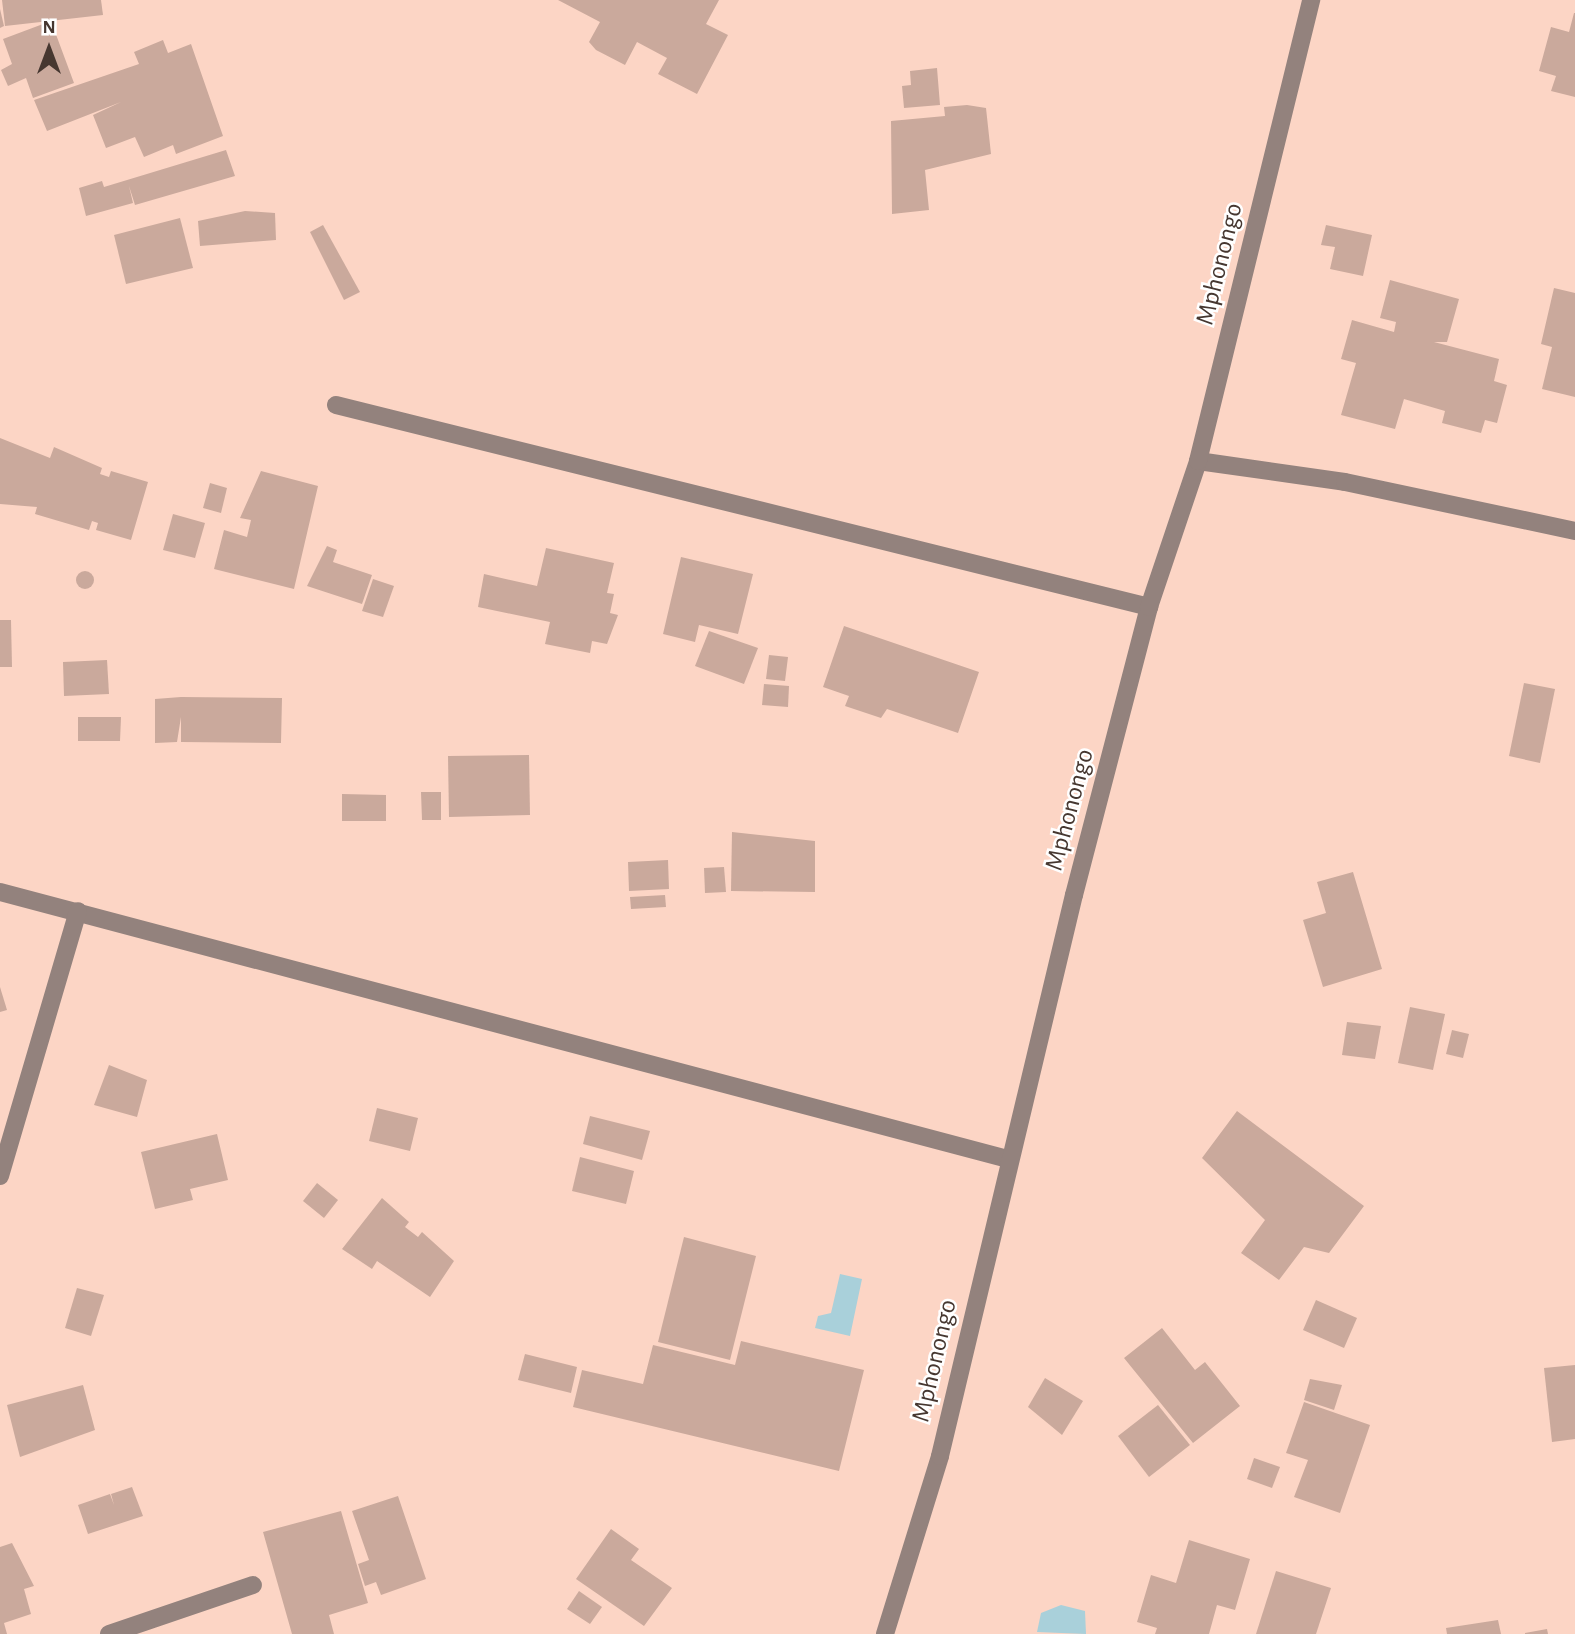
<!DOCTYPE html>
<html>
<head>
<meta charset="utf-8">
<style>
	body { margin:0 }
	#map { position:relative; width:1575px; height:1634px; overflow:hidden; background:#fcd5c5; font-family:"Alegreya Sans",sans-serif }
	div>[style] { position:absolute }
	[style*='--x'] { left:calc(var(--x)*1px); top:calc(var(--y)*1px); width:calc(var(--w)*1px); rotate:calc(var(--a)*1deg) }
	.water>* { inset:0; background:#a9d0da }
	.building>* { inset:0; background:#caa99c }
	.round { border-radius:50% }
	.minor>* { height:18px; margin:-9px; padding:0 9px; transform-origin:9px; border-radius:9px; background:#93827d }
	span { translate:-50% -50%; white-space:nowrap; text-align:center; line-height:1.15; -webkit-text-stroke:5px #fff; paint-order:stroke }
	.street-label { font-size:26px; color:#463730 }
	.north { position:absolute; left:14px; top:14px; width:70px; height:70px; -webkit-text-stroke:5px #fff; paint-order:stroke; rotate:0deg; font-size:19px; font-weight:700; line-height:28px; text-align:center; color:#463730 }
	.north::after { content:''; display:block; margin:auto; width:24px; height:32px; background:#463730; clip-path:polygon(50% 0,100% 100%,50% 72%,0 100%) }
</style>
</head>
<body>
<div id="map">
	<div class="water">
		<div style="clip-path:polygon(840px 1274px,862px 1279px,850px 1336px,815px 1328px,818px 1316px,831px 1313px)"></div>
		<div style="clip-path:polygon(1061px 1605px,1085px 1611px,1086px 1634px,1037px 1632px,1041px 1613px)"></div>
	</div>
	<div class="building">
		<div style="clip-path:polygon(2px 0,101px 0,103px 15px,5px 26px)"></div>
		<div style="clip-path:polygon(558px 0,719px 0,706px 24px,728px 35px,697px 94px,658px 74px,667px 58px,637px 42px,625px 65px,596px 50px,589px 42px,600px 22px)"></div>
		<div style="clip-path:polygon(0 9px,4px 26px,0 28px)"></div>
		<div style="clip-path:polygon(1574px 13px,1575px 13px,1575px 97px,1551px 91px,1556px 76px,1539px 71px,1551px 27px,1569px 32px)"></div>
		<div style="clip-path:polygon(51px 21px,74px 83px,33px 98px,26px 78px,8px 86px,1px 70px,12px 64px,3px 39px)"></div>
		<div style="clip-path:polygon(163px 40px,168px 53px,191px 44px,223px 136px,176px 154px,173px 145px,144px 157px,135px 137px,106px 148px,93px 115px,121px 102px,47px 131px,34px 100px,139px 64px,134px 52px)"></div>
		<div style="clip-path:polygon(937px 68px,940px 105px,904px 108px,902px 86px,911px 85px,910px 71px)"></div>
		<div style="clip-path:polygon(967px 105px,986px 108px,991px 154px,925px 170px,929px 210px,892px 214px,891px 121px,945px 116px,944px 107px)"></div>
		<div style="clip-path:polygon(226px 150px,235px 176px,135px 205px,129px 186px,133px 203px,86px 216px,79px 188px,102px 181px,104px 187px)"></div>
		<div style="clip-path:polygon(245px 211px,275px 213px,276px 240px,200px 246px,198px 221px)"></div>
		<div style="clip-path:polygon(180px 218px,193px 268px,126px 284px,114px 235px)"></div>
		<div style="clip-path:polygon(323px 225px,360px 292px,344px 300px,310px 232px)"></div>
		<div style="clip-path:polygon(1326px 225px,1372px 235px,1363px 276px,1330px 269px,1335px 247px,1321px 245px)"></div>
		<div style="clip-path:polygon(1390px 280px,1459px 299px,1447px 342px,1434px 342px,1499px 359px,1494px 381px,1507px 385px,1497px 423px,1485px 420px,1481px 433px,1442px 423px,1445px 411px,1404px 399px,1395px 429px,1341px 415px,1356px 363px,1341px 359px,1352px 320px,1394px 332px,1396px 322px,1380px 318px)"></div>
		<div style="clip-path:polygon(1554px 288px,1575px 293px,1575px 397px,1542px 389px,1552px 347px,1541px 344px)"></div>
		<div style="clip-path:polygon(0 438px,50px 458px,54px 447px,102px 468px,100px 474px,109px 477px,111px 471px,148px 482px,131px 540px,96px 530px,98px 523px,92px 521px,89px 530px,35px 514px,37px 507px,0 504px)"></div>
		<div style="clip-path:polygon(261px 471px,318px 486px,294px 589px,214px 569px,224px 530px,247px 537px,251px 520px,240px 518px)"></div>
		<div style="clip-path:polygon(210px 483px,227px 488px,221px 513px,203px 508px)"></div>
		<div style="clip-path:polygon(173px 514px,205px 523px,195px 558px,163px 550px)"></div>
		<div style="clip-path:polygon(327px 546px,337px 550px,333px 562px,372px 575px,362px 604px,307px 586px)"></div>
		<div style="clip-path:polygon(546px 548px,614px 563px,607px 593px,614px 594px,610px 613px,618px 615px,607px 644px,592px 641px,590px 653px,545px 644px,550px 622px,478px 607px,484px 574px,537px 586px)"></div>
		<div style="clip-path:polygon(681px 557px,753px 574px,738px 634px,699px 625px,695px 642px,663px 634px)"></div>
		<div class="round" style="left:76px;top:571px;width:18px;height:18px"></div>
		<div style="clip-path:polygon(373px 579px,394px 586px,383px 617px,362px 611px)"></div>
		<div style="clip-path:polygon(0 620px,11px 620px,12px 667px,0 667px)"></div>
		<div style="clip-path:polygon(844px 626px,979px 672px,958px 733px,887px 709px,881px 718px,845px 706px,849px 696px,823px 687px)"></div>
		<div style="clip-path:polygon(709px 631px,758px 648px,744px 684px,695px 666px)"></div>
		<div style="clip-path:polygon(769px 655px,788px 657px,785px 681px,766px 679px)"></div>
		<div style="clip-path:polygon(107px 660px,109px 694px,64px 696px,63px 662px)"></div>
		<div style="clip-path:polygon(1524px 683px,1555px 689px,1540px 763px,1509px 756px)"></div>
		<div style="clip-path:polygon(764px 684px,789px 686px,788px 707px,762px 705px)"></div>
		<div style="clip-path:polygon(181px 697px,282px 698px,281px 743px,181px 742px,181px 717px,177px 742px,155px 743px,155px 699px)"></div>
		<div style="clip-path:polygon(78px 717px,121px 717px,120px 741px,78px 741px)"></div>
		<div style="clip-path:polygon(529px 755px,530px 815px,449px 817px,448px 756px)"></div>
		<div style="clip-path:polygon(421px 792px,441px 792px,441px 820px,422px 820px)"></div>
		<div style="clip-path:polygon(342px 794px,386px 795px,386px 821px,342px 821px)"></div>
		<div style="clip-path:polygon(732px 832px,815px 841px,815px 892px,731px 891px)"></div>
		<div style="clip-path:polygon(668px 860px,669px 889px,629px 891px,628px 862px)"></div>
		<div style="clip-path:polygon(724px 867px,726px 892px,705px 893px,704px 868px)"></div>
		<div style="clip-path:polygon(1353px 872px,1382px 969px,1323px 987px,1303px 920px,1326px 913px,1317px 882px)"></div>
		<div style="clip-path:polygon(665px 895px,666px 907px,631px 909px,630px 897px)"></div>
		<div style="clip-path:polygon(0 987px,7px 1010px,0 1012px)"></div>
		<div style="clip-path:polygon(1410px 1007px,1445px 1014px,1433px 1070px,1398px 1063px)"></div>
		<div style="clip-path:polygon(1347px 1022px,1381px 1026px,1375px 1059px,1342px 1055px)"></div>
		<div style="clip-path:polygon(1452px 1030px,1469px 1034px,1463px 1058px,1446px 1054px)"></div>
		<div style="clip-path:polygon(109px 1065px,147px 1080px,137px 1117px,94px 1105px)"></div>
		<div style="clip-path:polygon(377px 1108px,418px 1118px,410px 1151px,369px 1141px)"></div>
		<div style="clip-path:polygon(1237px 1111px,1364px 1206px,1329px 1253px,1304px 1247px,1279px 1280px,1241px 1253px,1265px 1220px,1202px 1158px)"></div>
		<div style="clip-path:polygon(590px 1116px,650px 1131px,642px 1160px,583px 1144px)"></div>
		<div style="clip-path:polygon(217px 1134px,228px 1180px,190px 1189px,193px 1200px,155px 1209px,141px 1152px)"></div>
		<div style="clip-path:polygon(580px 1157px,634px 1171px,626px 1204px,572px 1191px)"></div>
		<div style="clip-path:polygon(317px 1183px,338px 1200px,324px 1218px,303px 1201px)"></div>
		<div style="clip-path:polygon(382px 1198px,409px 1222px,405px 1227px,418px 1237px,422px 1232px,454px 1261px,430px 1297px,377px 1261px,372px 1269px,342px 1249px)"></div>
		<div style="clip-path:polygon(684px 1237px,756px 1256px,730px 1360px,658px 1342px)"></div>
		<div style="clip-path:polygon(77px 1288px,104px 1295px,91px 1336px,65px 1328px)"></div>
		<div style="clip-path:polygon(1316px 1300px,1357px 1318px,1344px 1348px,1303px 1330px)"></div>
		<div style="clip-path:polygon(1162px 1328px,1195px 1370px,1205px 1362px,1240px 1406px,1193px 1443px,1124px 1358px)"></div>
		<div style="clip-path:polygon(741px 1341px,864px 1370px,839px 1471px,573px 1407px,582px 1370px,643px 1384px,653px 1345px,735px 1365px)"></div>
		<div style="clip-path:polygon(525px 1354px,577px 1367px,571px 1393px,518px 1380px)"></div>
		<div style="clip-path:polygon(1575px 1365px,1575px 1439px,1552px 1442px,1544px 1368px)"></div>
		<div style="clip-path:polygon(1045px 1378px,1083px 1401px,1062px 1435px,1028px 1407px)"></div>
		<div style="clip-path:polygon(1310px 1379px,1342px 1385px,1334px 1410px,1304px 1400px)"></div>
		<div style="clip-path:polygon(83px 1385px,95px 1430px,20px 1457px,7px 1405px)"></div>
		<div style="clip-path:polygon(1304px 1402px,1370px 1425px,1340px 1513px,1294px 1497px,1308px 1460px,1286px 1453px)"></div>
		<div style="clip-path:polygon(1158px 1405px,1190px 1445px,1149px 1477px,1118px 1436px)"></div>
		<div style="clip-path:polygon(1254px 1458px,1280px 1467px,1272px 1488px,1247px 1479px)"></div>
		<div style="clip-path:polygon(132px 1487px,143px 1516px,88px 1534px,78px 1505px,110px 1494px,114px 1505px,111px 1494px)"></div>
		<div style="clip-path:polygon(398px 1496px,426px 1579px,381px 1595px,376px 1582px,365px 1586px,358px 1564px,369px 1560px,352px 1511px)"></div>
		<div style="clip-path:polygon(341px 1511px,368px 1603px,329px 1615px,334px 1634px,292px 1634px,263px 1532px)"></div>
		<div style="clip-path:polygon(611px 1529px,639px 1549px,631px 1560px,672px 1588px,644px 1626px,576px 1579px)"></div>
		<div style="clip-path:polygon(1189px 1540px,1250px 1559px,1235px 1610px,1217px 1605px,1209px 1634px,1155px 1634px,1157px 1628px,1137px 1622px,1151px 1575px,1176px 1583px)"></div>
		<div style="clip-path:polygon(12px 1543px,34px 1586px,24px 1589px,31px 1614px,4px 1623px,7px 1634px,0 1634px,0 1547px)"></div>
		<div style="clip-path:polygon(1276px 1571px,1331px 1588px,1316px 1634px,1256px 1634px)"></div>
		<div style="clip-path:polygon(579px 1591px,602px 1607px,590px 1624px,567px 1609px)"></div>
		<div style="clip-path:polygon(1498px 1620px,1501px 1634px,1447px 1634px,1446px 1628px)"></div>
		<div style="clip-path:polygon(1547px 1629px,1548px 1634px,1525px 1634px,1525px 1633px)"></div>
	</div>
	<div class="minor">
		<div style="--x:336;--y:405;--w:838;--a:13.95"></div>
		<div style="--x:1198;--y:461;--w:148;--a:8.1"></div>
		<div style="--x:1345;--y:482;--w:235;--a:12"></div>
		<div style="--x:0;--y:892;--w:1043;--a:14.84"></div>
		<div style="--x:0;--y:1176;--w:276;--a:-73.6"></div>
		<div style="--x:109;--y:1634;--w:152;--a:-18.8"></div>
		<div style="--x:885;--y:1634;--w:186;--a:-72.8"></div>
		<div style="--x:940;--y:1456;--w:577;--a:-76.57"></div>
		<div style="--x:1074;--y:895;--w:298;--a:-75.4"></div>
		<div style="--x:1149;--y:607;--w:154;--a:-71.4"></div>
		<div style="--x:1198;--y:461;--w:475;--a:-76.2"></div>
	</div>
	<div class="street-label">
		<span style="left:1220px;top:264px;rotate:-76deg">Mphonongo</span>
		<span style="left:1070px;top:810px;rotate:-75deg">Mphonongo</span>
		<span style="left:935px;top:1361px;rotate:-77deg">Mphonongo</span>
	</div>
	<div class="north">N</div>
</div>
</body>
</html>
